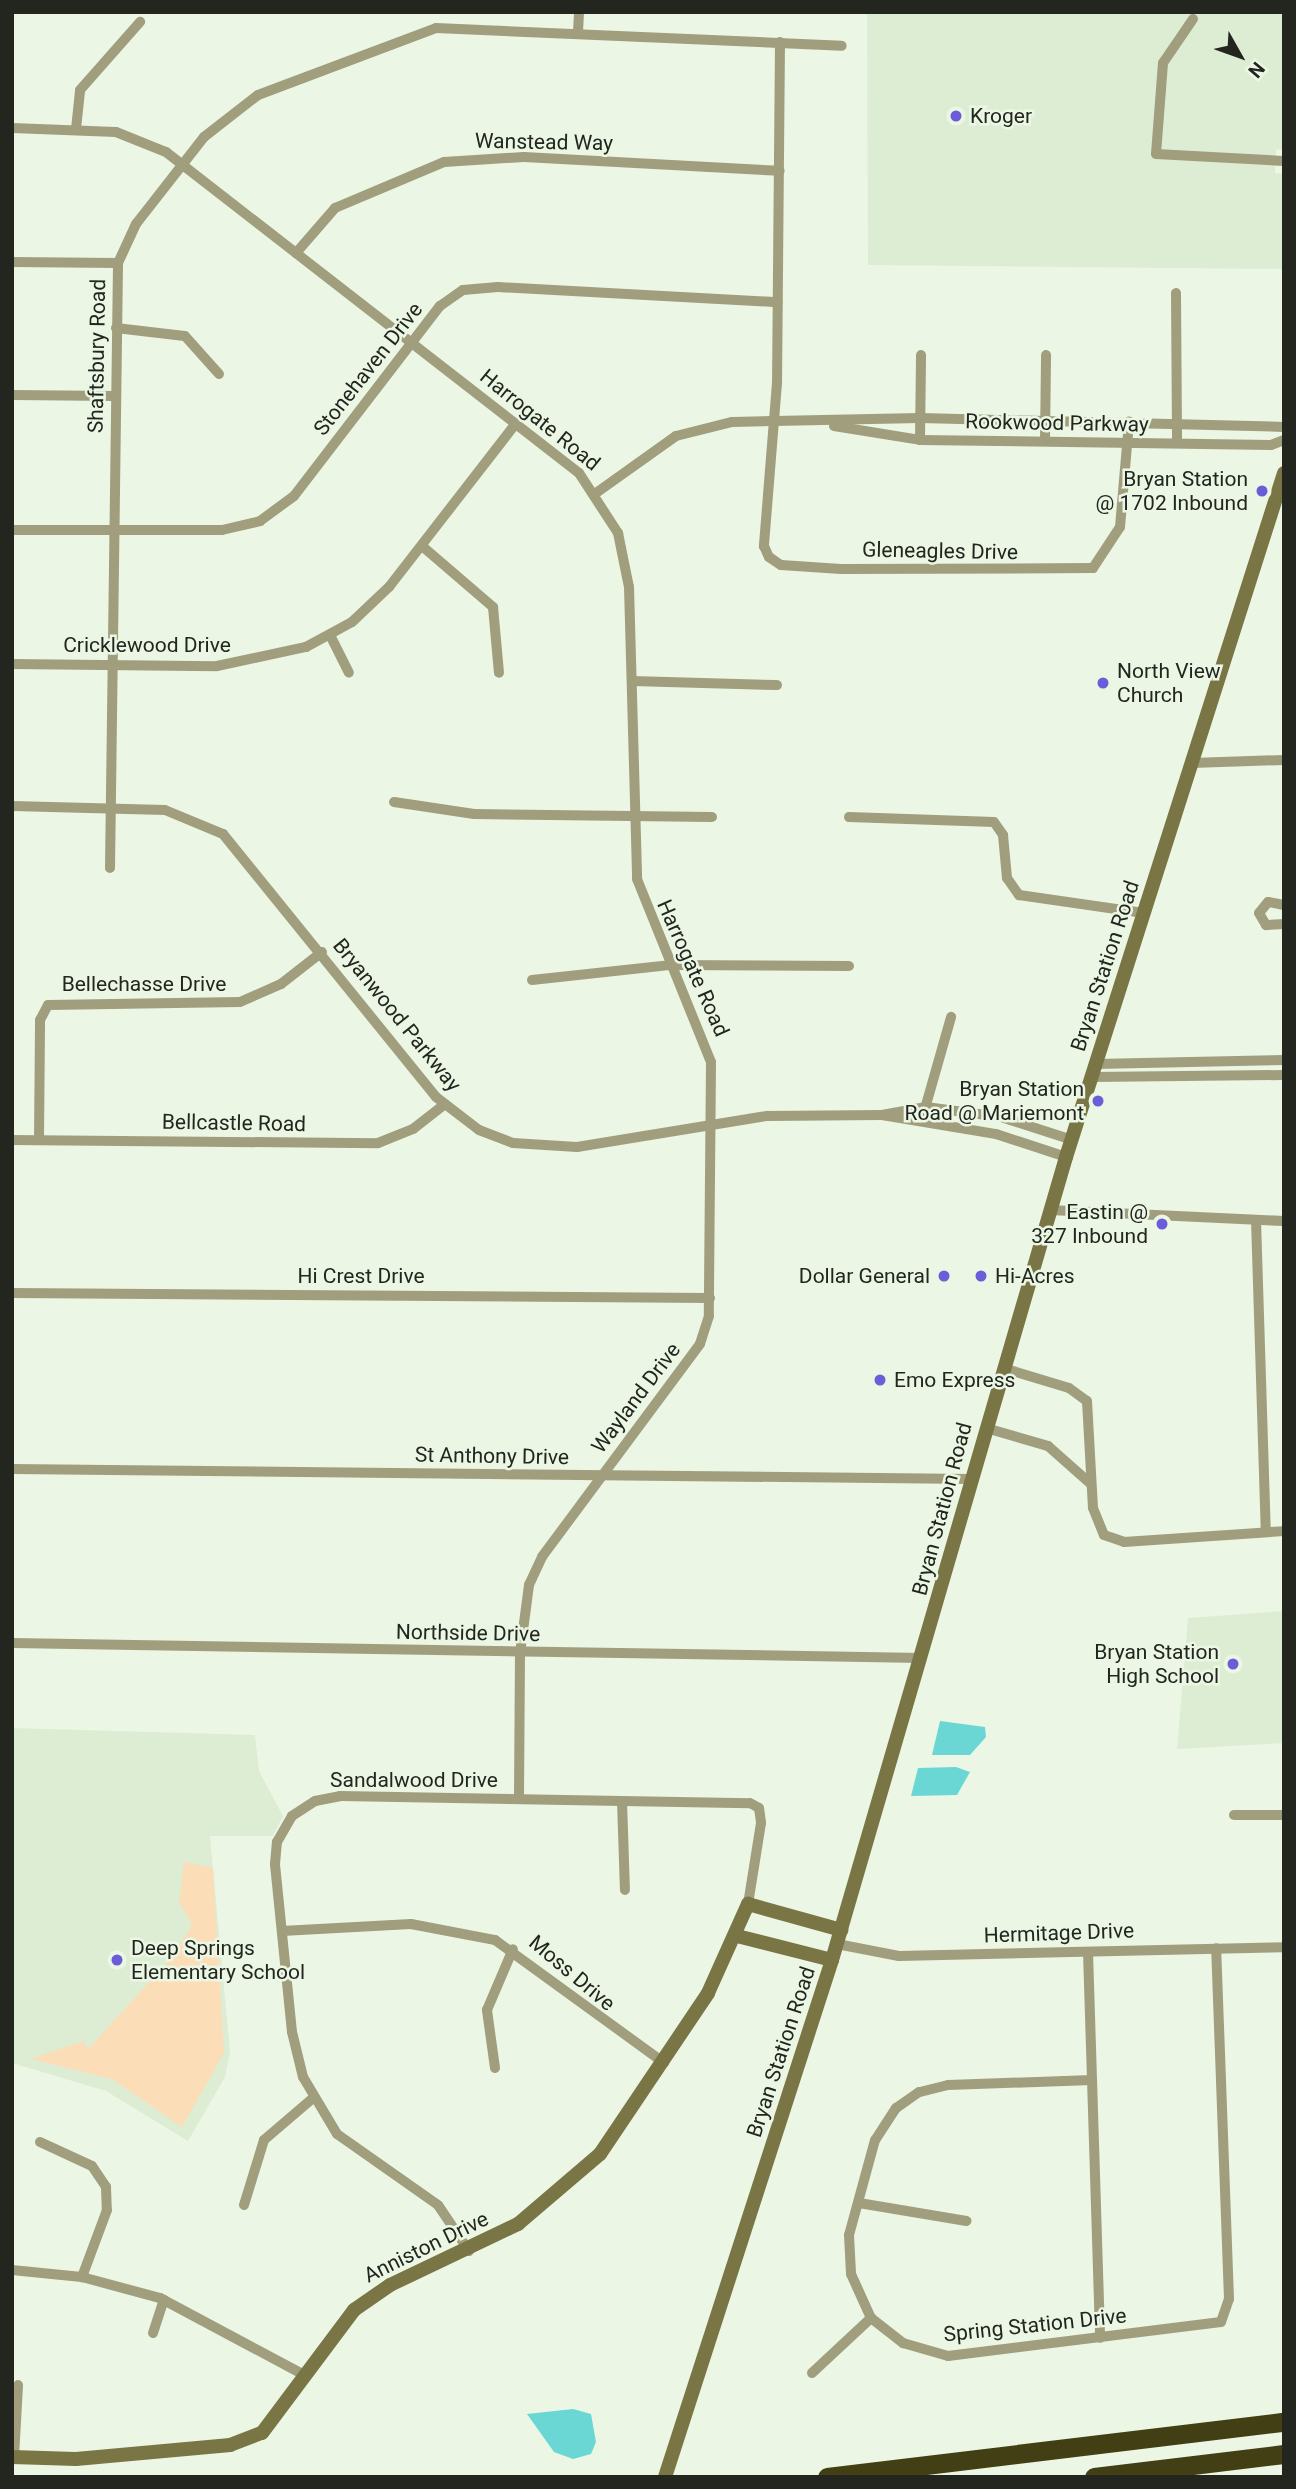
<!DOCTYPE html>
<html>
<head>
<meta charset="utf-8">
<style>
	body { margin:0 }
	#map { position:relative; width:1296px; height:2489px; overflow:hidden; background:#ebf7e4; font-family:Roboto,sans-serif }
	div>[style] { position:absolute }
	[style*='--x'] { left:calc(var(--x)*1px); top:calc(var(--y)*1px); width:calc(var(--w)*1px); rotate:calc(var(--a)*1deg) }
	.built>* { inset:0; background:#ddedd3 }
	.green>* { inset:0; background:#fbddb8 }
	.water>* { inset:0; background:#6ad7d5 }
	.street>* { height:10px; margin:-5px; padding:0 5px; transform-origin:5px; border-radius:5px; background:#a19e7e }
	.secondary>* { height:14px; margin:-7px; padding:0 7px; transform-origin:7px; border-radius:7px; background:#7a7544 }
	.highway>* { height:19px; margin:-9.5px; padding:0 9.5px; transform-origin:9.5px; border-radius:9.5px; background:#433f15 }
	.dots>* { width:19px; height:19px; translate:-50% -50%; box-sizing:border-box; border:4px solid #ebf7e4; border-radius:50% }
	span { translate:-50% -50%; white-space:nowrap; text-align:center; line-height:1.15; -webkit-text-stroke:5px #ebf7e4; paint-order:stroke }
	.poi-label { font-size:21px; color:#22261f }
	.left { translate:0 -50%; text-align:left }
	.right { translate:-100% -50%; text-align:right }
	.street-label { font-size:21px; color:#22261f }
	.frame { position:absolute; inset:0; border:14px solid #22261f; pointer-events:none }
	.north { position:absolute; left:1205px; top:21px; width:70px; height:70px; -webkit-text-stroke:5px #ebf7e4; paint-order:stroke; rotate:130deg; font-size:19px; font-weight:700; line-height:28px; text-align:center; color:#22261f }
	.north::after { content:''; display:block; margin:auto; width:24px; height:32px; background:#22261f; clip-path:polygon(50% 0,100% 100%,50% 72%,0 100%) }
</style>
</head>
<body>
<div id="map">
	<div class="built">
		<div style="clip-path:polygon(867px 12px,1284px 12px,1284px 149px,1276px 150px,1275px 173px,1284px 174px,1284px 269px,868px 265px)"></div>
		<div style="clip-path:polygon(1284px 1611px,1284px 1743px,1177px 1749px,1188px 1618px)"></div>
		<div style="clip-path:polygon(12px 1728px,255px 1735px,259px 1771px,283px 1816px,273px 1836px,210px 1836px,230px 2052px,225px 2077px,188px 2141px,106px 2091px,12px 2063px)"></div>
	</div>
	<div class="green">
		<div style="clip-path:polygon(184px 1862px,213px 1868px,224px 2053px,182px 2127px,112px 2079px,31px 2059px,83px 2041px,88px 2049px,175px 1954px,192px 1924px,179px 1902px)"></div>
	</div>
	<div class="water">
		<div style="clip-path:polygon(940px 1721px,985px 1727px,986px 1737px,970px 1755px,932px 1755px)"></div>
		<div style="clip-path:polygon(956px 1767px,970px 1772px,957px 1795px,911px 1796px,918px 1768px)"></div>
		<div style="clip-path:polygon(573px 2409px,591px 2414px,596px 2442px,591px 2454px,573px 2459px,554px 2452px,527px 2414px)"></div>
	</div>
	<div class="street">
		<div style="--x:1193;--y:19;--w:53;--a:124.3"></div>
		<div style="--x:1163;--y:63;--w:91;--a:94.4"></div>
		<div style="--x:1156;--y:154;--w:128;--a:3.1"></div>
		<div style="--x:578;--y:32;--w:20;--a:-87"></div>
		<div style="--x:780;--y:42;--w:341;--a:90.5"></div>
		<div style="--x:777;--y:383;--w:164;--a:94.6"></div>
		<div style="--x:764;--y:546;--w:12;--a:66"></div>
		<div style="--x:769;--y:557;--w:14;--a:34"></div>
		<div style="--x:781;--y:565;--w:60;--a:3.8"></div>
		<div style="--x:841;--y:569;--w:252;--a:-0.2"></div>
		<div style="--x:1093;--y:568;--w:49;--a:-56.6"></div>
		<div style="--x:1120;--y:527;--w:106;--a:-85.1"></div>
		<div style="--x:12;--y:128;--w:104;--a:2.2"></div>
		<div style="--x:116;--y:132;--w:54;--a:21.8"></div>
		<div style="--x:166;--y:152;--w:523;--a:37.86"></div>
		<div style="--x:579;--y:473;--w:72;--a:57"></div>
		<div style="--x:618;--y:533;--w:55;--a:78.5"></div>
		<div style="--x:629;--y:587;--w:292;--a:88.4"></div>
		<div style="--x:637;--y:879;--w:197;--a:68"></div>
		<div style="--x:711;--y:1062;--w:254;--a:90.5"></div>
		<div style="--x:709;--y:1316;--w:29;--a:108"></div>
		<div style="--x:700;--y:1344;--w:265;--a:126.6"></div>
		<div style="--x:542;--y:1557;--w:31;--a:115"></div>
		<div style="--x:529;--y:1585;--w:69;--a:97.5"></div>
		<div style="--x:520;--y:1653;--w:146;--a:90.4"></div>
		<div style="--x:76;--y:129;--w:39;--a:-84"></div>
		<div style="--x:80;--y:90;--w:91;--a:-48.6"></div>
		<div style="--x:296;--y:253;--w:60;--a:-49.1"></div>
		<div style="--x:335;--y:208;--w:118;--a:-22.9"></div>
		<div style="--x:444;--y:162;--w:80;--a:-3.6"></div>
		<div style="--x:524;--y:157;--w:256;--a:3.1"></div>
		<div style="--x:12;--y:262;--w:106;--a:0.5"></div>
		<div style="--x:1176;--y:293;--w:150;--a:89.6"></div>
		<div style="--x:116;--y:328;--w:69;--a:6.6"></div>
		<div style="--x:185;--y:336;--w:51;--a:48.2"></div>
		<div style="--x:12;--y:395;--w:102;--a:0.6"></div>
		<div style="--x:834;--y:426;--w:87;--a:9.2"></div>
		<div style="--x:920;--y:440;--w:351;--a:0.8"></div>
		<div style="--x:1271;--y:445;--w:14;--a:-21"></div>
		<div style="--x:920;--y:440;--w:85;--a:-89.3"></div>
		<div style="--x:1045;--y:441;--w:86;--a:-89.3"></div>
		<div style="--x:596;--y:493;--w:98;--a:-35.5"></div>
		<div style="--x:676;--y:436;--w:58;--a:-14"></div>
		<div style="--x:732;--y:422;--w:188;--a:-1.2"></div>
		<div style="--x:920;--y:418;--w:364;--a:1.4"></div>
		<div style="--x:12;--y:530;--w:210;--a:0"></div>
		<div style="--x:222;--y:530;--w:39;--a:-13"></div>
		<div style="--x:260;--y:521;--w:42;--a:-36.3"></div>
		<div style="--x:294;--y:496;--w:240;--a:-52.5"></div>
		<div style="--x:440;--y:306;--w:28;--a:-35"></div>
		<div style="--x:463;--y:290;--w:35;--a:-5"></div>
		<div style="--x:498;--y:287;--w:280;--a:3.1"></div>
		<div style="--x:422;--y:546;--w:94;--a:40.7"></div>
		<div style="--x:493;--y:607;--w:66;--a:84.8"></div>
		<div style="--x:330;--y:635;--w:42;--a:63.4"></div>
		<div style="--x:12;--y:664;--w:205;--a:0.6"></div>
		<div style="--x:217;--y:666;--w:91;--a:-12.1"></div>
		<div style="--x:306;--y:647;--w:52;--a:-28.5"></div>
		<div style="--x:352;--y:622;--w:51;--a:-43.4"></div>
		<div style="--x:389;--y:587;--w:207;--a:-52.2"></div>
		<div style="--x:632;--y:681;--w:145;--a:1.6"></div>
		<div style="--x:1192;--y:763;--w:92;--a:-1.9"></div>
		<div style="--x:394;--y:802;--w:81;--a:8.5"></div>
		<div style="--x:474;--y:814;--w:238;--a:0.7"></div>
		<div style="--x:12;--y:806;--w:153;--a:1.5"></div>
		<div style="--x:165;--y:810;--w:63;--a:22.5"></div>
		<div style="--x:223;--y:834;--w:338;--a:51"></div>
		<div style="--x:436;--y:1097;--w:54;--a:37.5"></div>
		<div style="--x:479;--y:1130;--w:36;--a:21"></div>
		<div style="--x:513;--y:1143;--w:64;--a:3.6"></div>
		<div style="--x:577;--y:1147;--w:193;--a:-9.3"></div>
		<div style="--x:767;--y:1116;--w:115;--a:-0.5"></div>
		<div style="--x:882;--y:1115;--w:45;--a:-10.3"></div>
		<div style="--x:926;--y:1107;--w:76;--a:7.6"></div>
		<div style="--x:1001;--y:1117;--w:75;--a:17.9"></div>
		<div style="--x:849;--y:817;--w:145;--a:2"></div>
		<div style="--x:994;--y:822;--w:16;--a:55"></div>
		<div style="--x:1003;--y:835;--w:43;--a:84.7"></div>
		<div style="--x:1007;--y:878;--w:21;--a:55"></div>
		<div style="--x:1019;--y:895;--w:126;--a:8.2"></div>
		<div style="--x:110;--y:868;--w:605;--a:-89.24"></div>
		<div style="--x:118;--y:263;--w:43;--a:-65.2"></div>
		<div style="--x:136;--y:224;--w:110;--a:-52"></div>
		<div style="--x:204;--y:137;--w:68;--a:-37.9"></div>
		<div style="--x:258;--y:95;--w:190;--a:-20.6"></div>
		<div style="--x:436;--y:28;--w:406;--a:2.5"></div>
		<div style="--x:1284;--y:905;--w:16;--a:-169"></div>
		<div style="--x:1268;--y:902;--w:14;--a:129"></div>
		<div style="--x:1259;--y:913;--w:14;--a:60"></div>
		<div style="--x:1266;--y:925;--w:18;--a:-3"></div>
		<div style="--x:532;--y:980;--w:138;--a:-6.2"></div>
		<div style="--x:669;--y:965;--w:180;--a:0.3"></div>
		<div style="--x:1096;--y:1064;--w:188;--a:-1.2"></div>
		<div style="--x:1092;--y:1077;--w:192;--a:-0.6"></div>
		<div style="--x:924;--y:1112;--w:99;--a:-74.1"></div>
		<div style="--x:882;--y:1115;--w:116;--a:9.5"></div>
		<div style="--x:996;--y:1134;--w:74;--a:18.2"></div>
		<div style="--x:12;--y:1140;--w:366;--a:0.5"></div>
		<div style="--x:378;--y:1143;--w:38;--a:-22"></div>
		<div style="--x:413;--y:1129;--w:39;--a:-38"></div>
		<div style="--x:39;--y:1140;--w:120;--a:-89.5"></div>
		<div style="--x:40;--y:1020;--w:17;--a:-62"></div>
		<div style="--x:48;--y:1005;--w:192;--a:-0.9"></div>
		<div style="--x:240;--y:1002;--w:45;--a:-23.7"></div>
		<div style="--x:281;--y:984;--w:52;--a:-38"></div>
		<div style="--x:1050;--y:1210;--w:234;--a:2.7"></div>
		<div style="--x:1256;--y:1220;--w:312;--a:88.2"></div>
		<div style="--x:12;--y:1293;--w:698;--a:0.41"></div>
		<div style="--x:1003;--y:1368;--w:69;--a:16.9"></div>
		<div style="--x:1069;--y:1388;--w:22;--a:36"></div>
		<div style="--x:1087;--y:1401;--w:107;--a:86.8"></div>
		<div style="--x:1093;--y:1508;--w:29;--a:68"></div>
		<div style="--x:1104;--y:1535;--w:21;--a:19"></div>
		<div style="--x:1124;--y:1542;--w:160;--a:-3.9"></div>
		<div style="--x:986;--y:1428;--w:65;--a:16.2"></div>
		<div style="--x:1048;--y:1446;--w:57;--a:41.5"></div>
		<div style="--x:12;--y:1469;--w:960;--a:0.6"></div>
		<div style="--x:12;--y:1643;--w:910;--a:0.94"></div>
		<div style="--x:622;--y:1801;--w:89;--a:88.1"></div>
		<div style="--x:1234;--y:1815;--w:50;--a:0"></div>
		<div style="--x:282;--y:1931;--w:129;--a:-3.1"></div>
		<div style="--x:411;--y:1924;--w:86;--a:10.8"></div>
		<div style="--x:495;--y:1940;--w:209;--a:36"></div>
		<div style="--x:837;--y:1944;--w:63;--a:11"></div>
		<div style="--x:899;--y:1956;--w:385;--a:-1.3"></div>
		<div style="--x:1088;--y:1952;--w:386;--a:88.2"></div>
		<div style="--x:495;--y:2068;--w:59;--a:-97.9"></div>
		<div style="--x:487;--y:2010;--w:66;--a:-66.9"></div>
		<div style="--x:1092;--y:2080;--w:144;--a:178"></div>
		<div style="--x:948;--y:2085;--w:30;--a:166"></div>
		<div style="--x:919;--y:2092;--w:28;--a:145"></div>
		<div style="--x:896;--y:2108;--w:38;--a:123"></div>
		<div style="--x:875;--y:2140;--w:98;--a:105.3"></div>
		<div style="--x:849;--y:2235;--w:39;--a:87"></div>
		<div style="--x:851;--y:2274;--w:48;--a:65.6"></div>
		<div style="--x:871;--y:2318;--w:41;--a:38"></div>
		<div style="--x:903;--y:2343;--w:47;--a:16.1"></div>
		<div style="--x:948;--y:2356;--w:275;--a:-7.1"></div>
		<div style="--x:1221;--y:2322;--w:24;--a:-71"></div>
		<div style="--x:1229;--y:2299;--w:351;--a:-92.1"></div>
		<div style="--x:40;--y:2142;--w:57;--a:24.8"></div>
		<div style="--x:92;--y:2166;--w:25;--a:56"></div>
		<div style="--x:106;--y:2187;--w:23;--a:88"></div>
		<div style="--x:107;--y:2210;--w:72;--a:110.5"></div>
		<div style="--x:859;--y:2203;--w:109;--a:9.5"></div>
		<div style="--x:244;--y:2205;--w:68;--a:-72.9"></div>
		<div style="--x:264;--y:2140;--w:65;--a:-40.6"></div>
		<div style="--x:469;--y:2251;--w:55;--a:-124"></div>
		<div style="--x:438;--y:2205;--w:123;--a:-144.9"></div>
		<div style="--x:337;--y:2134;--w:66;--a:-120.8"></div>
		<div style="--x:303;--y:2077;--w:46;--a:-103.7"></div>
		<div style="--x:292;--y:2032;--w:169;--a:-95.8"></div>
		<div style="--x:275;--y:1864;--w:22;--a:-85"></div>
		<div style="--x:277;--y:1842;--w:30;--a:-60"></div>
		<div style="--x:292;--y:1816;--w:27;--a:-33"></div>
		<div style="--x:315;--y:1801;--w:25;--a:-11"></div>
		<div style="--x:340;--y:1796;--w:410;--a:1"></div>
		<div style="--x:750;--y:1803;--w:10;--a:29"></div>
		<div style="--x:759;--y:1808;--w:15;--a:82"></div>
		<div style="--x:761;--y:1823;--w:82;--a:99.1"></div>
		<div style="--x:12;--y:2270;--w:70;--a:5.7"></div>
		<div style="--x:82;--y:2277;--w:81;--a:15.1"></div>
		<div style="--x:160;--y:2298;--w:163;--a:28.1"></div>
		<div style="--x:153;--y:2333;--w:35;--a:-72"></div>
		<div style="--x:812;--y:2373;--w:81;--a:-43"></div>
		<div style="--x:14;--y:2457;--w:72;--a:-86.8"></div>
	</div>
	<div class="secondary">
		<div style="--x:737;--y:1936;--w:98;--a:14.2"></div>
		<div style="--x:12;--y:2457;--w:64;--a:1.8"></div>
		<div style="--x:76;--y:2459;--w:155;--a:-5.2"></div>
		<div style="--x:230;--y:2445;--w:34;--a:-21"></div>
		<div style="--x:262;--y:2433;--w:154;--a:-53.2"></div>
		<div style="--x:354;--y:2310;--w:44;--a:-34.8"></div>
		<div style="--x:390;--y:2285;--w:142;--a:-25.5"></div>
		<div style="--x:518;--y:2224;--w:108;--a:-40.5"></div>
		<div style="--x:600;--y:2154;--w:194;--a:-56.1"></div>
		<div style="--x:708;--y:1993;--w:98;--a:-65.8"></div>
		<div style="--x:748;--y:1904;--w:97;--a:15.6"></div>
		<div style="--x:665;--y:2477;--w:543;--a:-72.1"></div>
		<div style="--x:832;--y:1960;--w:836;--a:-73.75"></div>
		<div style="--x:1066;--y:1157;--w:718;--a:-72.32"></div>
	</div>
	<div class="highway">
		<div style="--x:827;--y:2477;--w:460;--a:-6.9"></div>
		<div style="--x:1094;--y:2477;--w:191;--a:-6.9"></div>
	</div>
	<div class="dots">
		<div style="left:956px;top:116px;background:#6b5dd7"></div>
		<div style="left:1262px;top:491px;background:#6b5dd7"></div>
		<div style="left:1103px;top:683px;background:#6b5dd7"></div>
		<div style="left:1098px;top:1101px;background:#6b5dd7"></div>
		<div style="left:1162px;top:1224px;background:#6b5dd7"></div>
		<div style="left:944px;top:1276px;background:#6b5dd7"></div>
		<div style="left:981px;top:1276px;background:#6b5dd7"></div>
		<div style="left:880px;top:1380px;background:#6b5dd7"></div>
		<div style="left:1233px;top:1664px;background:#6b5dd7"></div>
		<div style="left:117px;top:1960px;background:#6b5dd7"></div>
	</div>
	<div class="poi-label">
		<span class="left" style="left:970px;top:116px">Kroger</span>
		<span class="right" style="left:1248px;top:491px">Bryan Station<br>@ 1702 Inbound</span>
		<span class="left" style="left:1117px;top:683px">North View<br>Church</span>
		<span class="right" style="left:1084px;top:1101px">Bryan Station<br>Road @ Mariemont</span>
		<span class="right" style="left:1148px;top:1224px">Eastin @<br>327 Inbound</span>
		<span class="right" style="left:930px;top:1276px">Dollar General</span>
		<span class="left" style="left:995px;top:1276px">Hi-Acres</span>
		<span class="left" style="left:894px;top:1380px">Emo Express</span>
		<span class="right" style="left:1219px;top:1664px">Bryan Station<br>High School</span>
		<span class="left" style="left:131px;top:1960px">Deep Springs<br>Elementary School</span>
	</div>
	<div class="street-label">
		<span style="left:544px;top:142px;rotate:1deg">Wanstead Way</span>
		<span style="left:97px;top:356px;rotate:-89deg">Shaftsbury Road</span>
		<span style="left:368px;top:369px;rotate:-52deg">Stonehaven Drive</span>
		<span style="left:540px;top:420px;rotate:39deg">Harrogate Road</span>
		<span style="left:1057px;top:423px;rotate:1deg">Rookwood Parkway</span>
		<span style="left:940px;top:551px;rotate:1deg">Gleneagles Drive</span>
		<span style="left:147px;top:645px">Cricklewood Drive</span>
		<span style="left:1105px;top:966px;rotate:-72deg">Bryan Station Road</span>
		<span style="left:693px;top:968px;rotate:66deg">Harrogate Road</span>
		<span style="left:144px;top:984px">Bellechasse Drive</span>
		<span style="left:397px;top:1015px;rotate:51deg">Bryanwood Parkway</span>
		<span style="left:234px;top:1123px;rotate:1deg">Bellcastle Road</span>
		<span style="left:361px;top:1276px">Hi Crest Drive</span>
		<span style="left:636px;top:1398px;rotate:-53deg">Wayland Drive</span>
		<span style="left:492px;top:1456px;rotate:1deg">St Anthony Drive</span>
		<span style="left:942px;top:1509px;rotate:-75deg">Bryan Station Road</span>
		<span style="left:468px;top:1633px;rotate:1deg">Northside Drive</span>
		<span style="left:414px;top:1780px">Sandalwood Drive</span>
		<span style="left:1059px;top:1933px;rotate:-2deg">Hermitage Drive</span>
		<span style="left:572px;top:1973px;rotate:40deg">Moss Drive</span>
		<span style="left:781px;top:2052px;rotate:-72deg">Bryan Station Road</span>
		<span style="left:426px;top:2247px;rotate:-26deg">Anniston Drive</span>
		<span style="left:1035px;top:2325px;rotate:-6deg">Spring Station Drive</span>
	</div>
	<div class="frame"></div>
	<div class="north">N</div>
</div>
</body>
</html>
